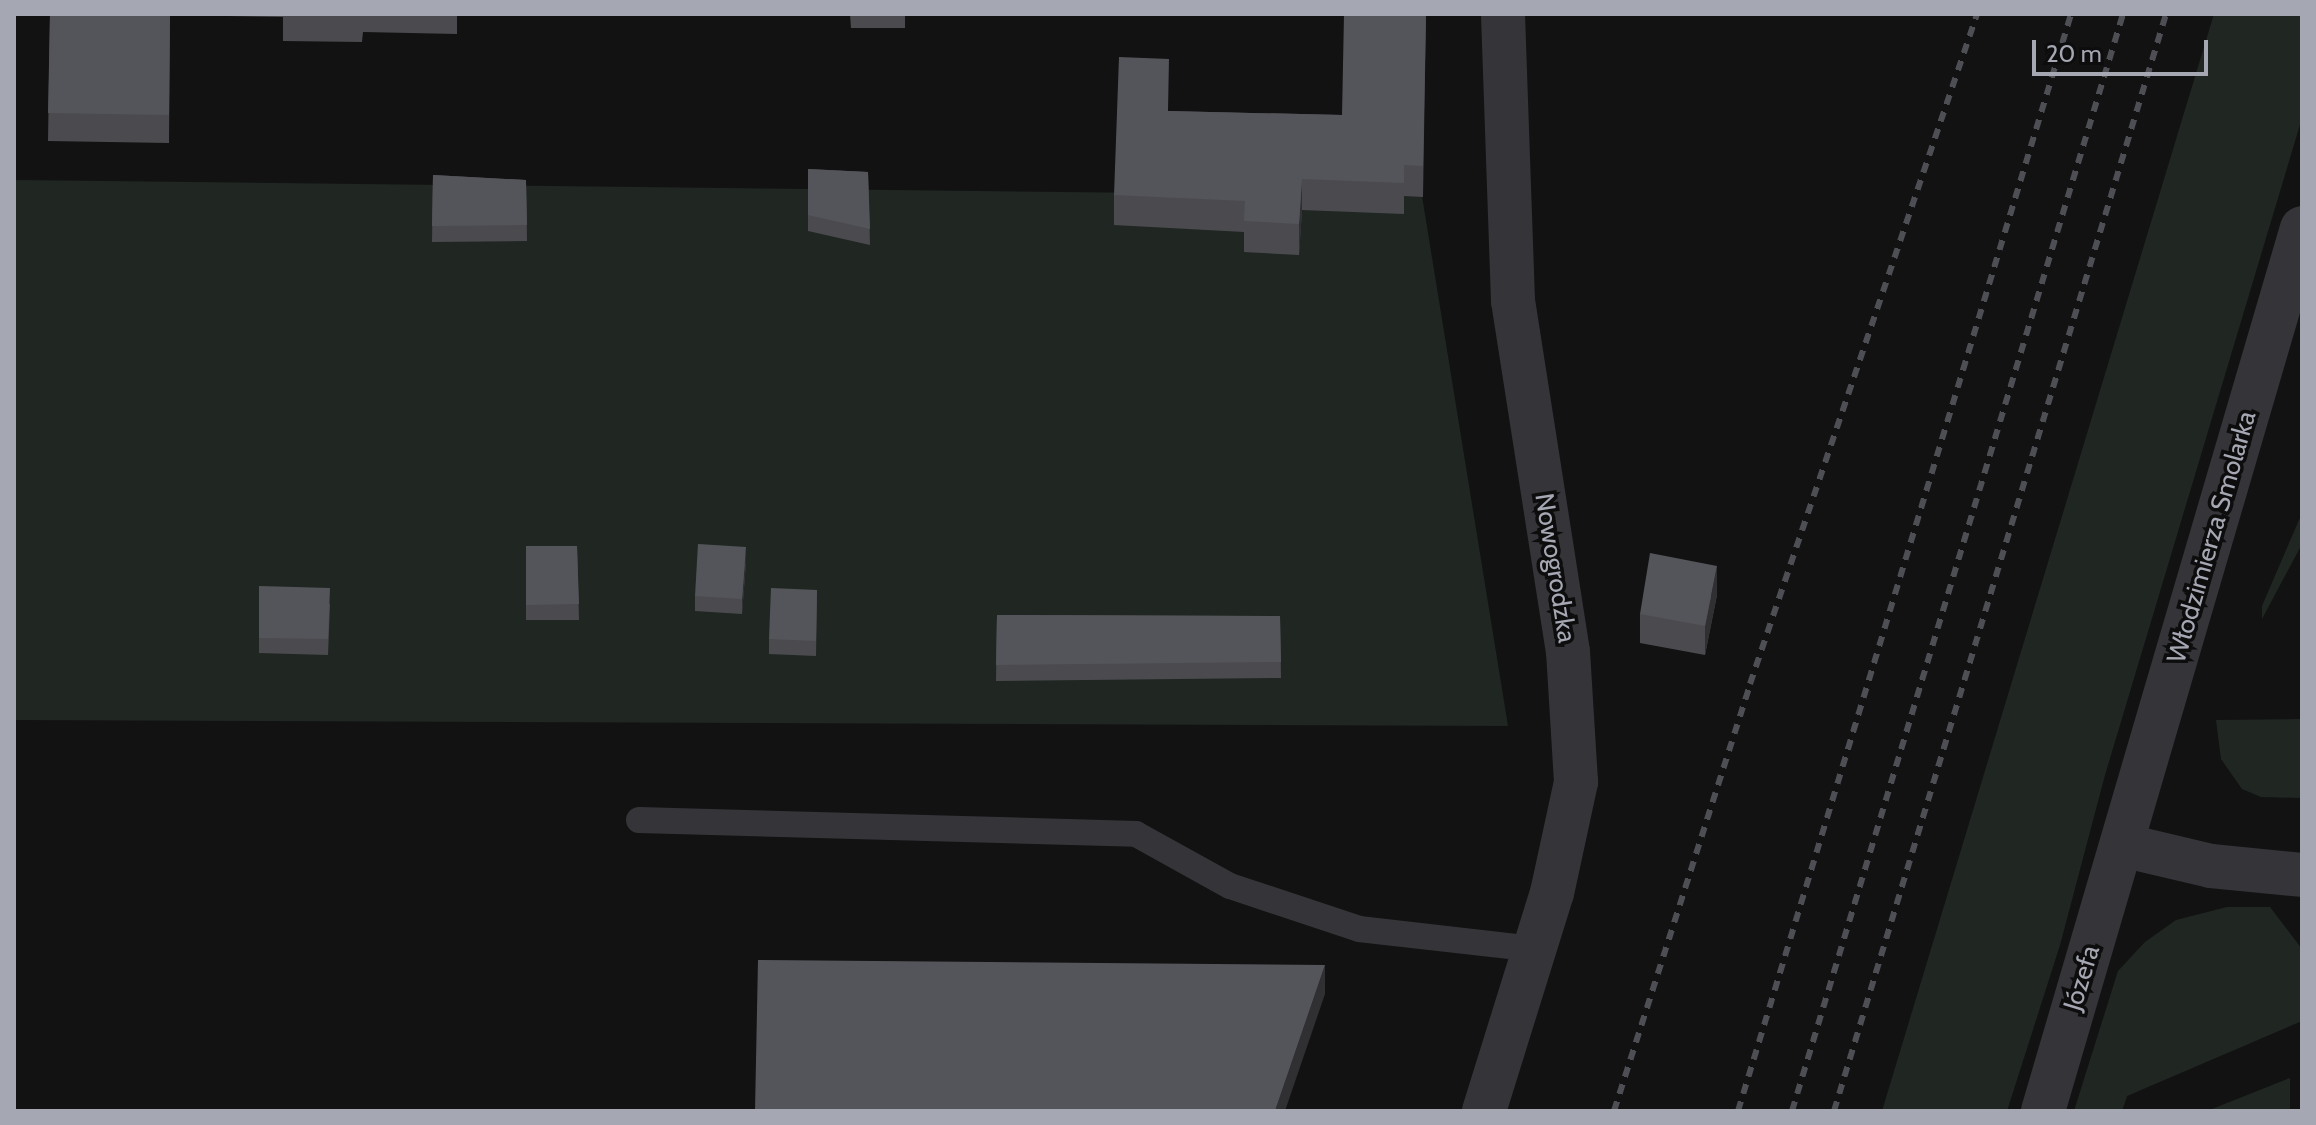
<!DOCTYPE html>
<html>
<head>
<meta charset="utf-8">
<style>
	body { margin:0 }
	#map { position:relative; width:2316px; height:1125px; overflow:hidden; background:#121213; font-family:Cabin,sans-serif }
	div>[style] { position:absolute }
	[style*='--x'] { left:calc(var(--x)*1px); top:calc(var(--y)*1px); width:calc(var(--w)*1px); rotate:calc(var(--a)*1deg) }
	.green>* { inset:0; background:#202722 }
	.lane>* { height:26px; margin:-13px; padding:0 13px; transform-origin:13px; border-radius:13px; background:#353539 }
	.street>* { height:44px; margin:-22px; padding:0 22px; transform-origin:22px; border-radius:22px; background:#353539 }
	.rail>* { height:6px; margin-top:-3px; transform-origin:0; background:repeating-linear-gradient(90deg,#4e4f54 0 10px,transparent 0 18px) }
	.wall>* { inset:0; background:#4b4b4f }
	.shaded-wall>* { inset:0; background:#303033 }
	.building>* { inset:0; background:#54555a }
	span { translate:-50% -50%; white-space:nowrap; text-align:center; line-height:1.15; -webkit-text-stroke:7px #0d0d0e; paint-order:stroke }
	.street-label { font-size:26px; color:#a5a7b2 }
	.frame { position:absolute; inset:0; border:16px solid #a5a7b2; pointer-events:none }
	.scale { position:absolute; left:2032px; top:40px; width:176px; height:36px; box-sizing:border-box; border:4px solid #a5a7b2; border-top:0; padding-left:10px; font-size:24px; line-height:28px; white-space:nowrap; color:#a5a7b2; -webkit-text-stroke:6px #0d0d0e; paint-order:stroke }
</style>
</head>
<body>
<div id="map">
	<div class="green">
		<div style="clip-path:polygon(2214px 14px,2302px 14px,2302px 118px,2105px 775px,2060px 945px,2007px 1111px,1882px 1111px)"></div>
		<div style="clip-path:polygon(14px 180px,1422px 196px,1508px 726px,14px 720px)"></div>
		<div style="clip-path:polygon(2302px 513px,2302px 544px,2262px 619px,2262px 606px)"></div>
		<div style="clip-path:polygon(2302px 719px,2302px 798px,2261px 797px,2242px 789px,2221px 759px,2216px 720px)"></div>
		<div style="clip-path:polygon(2227px 907px,2270px 907px,2302px 949px,2302px 1021px,2127px 1096px,2122px 1111px,2074px 1111px,2118px 971px,2145px 942px,2176px 920px)"></div>
		<div style="clip-path:polygon(2290px 1078px,2290px 1111px,2207px 1111px)"></div>
	</div>
	<div class="lane">
		<div style="--x:639;--y:820;--w:497;--a:1.6"></div>
		<div style="--x:1136;--y:834;--w:107;--a:29"></div>
		<div style="--x:1230;--y:886;--w:136;--a:18.4"></div>
		<div style="--x:1359;--y:929;--w:177;--a:6.5"></div>
	</div>
	<div class="street">
		<div style="--x:2122;--y:845;--w:91;--a:13.3"></div>
		<div style="--x:2211;--y:866;--w:91;--a:5.6"></div>
		<div style="--x:1484;--y:1111;--w:228;--a:-72.7"></div>
		<div style="--x:1552;--y:893;--w:114;--a:-77.8"></div>
		<div style="--x:1576;--y:782;--w:130;--a:-93.5"></div>
		<div style="--x:1568;--y:652;--w:355;--a:-98.9"></div>
		<div style="--x:1513;--y:301;--w:287;--a:-92"></div>
		<div style="--x:2043;--y:1111;--w:920;--a:-73.65"></div>
	</div>
	<div class="rail">
		<div style="--x:1614;--y:1111;--w:448;--a:-72.3"></div>
		<div style="--x:1750;--y:684;--w:707;--a:-71.28"></div>
		<div style="--x:1738;--y:1111;--w:1146;--a:-73.11"></div>
		<div style="--x:1792;--y:1111;--w:1146;--a:-73.21"></div>
		<div style="--x:1834;--y:1111;--w:1146;--a:-73.16"></div>
	</div>
	<div class="wall">
		<div style="clip-path:polygon(50px 14px,457px 14px,457px 34px,363px 32px,362px 42px,283px 41px,283px 17px,170px 15px,169px 143px,48px 141px)"></div>
		<div style="clip-path:polygon(850px 14px,905px 14px,905px 28px,851px 28px)"></div>
		<div style="clip-path:polygon(1426px 14px,1423px 197px,1404px 196px,1404px 214px,1302px 210px,1299px 255px,1244px 252px,1244px 232px,1114px 225px,1114px 195px,1169px 111px,1342px 115px)"></div>
		<div style="clip-path:polygon(808px 169px,868px 172px,870px 245px,808px 231px)"></div>
		<div style="clip-path:polygon(433px 175px,526px 180px,527px 241px,432px 242px)"></div>
		<div style="clip-path:polygon(526px 546px,577px 546px,579px 620px,526px 620px)"></div>
		<div style="clip-path:polygon(746px 562px,742px 614px,695px 611px,695px 596px)"></div>
		<div style="clip-path:polygon(259px 586px,330px 604px,328px 655px,259px 653px)"></div>
		<div style="clip-path:polygon(817px 590px,816px 656px,769px 654px,769px 639px)"></div>
		<div style="clip-path:polygon(1717px 595px,1705px 655px,1640px 643px,1640px 614px)"></div>
		<div style="clip-path:polygon(997px 615px,1280px 616px,1281px 678px,996px 681px)"></div>
	</div>
	<div class="shaded-wall">
		<div style="clip-path:polygon(1302px 179px,1302px 210px,1299px 255px,1299px 224px)"></div>
		<div style="clip-path:polygon(746px 547px,746px 562px,742px 614px,742px 599px)"></div>
		<div style="clip-path:polygon(1717px 566px,1717px 595px,1705px 655px,1705px 626px)"></div>
		<div style="clip-path:polygon(1325px 965px,1325px 994px,1285px 1111px,1275px 1111px)"></div>
	</div>
	<div class="building">
		<div style="clip-path:polygon(50px 14px,170px 14px,169px 115px,48px 113px)"></div>
		<div style="clip-path:polygon(1344px 14px,1426px 14px,1423px 166px,1404px 165px,1404px 183px,1302px 179px,1299px 224px,1244px 221px,1245px 201px,1114px 195px,1119px 57px,1169px 59px,1168px 111px,1342px 115px)"></div>
		<div style="clip-path:polygon(808px 169px,868px 172px,870px 229px,808px 215px)"></div>
		<div style="clip-path:polygon(433px 175px,526px 180px,527px 225px,432px 226px)"></div>
		<div style="clip-path:polygon(698px 544px,746px 547px,742px 599px,695px 596px)"></div>
		<div style="clip-path:polygon(526px 546px,577px 546px,579px 604px,526px 605px)"></div>
		<div style="clip-path:polygon(1650px 553px,1717px 566px,1705px 626px,1640px 614px)"></div>
		<div style="clip-path:polygon(259px 586px,330px 588px,328px 639px,259px 638px)"></div>
		<div style="clip-path:polygon(771px 588px,817px 590px,816px 641px,769px 639px)"></div>
		<div style="clip-path:polygon(997px 615px,1280px 616px,1281px 662px,996px 665px)"></div>
		<div style="clip-path:polygon(758px 960px,1325px 965px,1275px 1111px,755px 1111px)"></div>
	</div>
	<div class="street-label">
		<span style="left:2212px;top:537px;rotate:-74deg">Włodzimierza Smolarka</span>
		<span style="left:1555px;top:568px;rotate:81deg">Nowogrodzka</span>
		<span style="left:2082px;top:978px;rotate:-73deg">Józefa</span>
	</div>
	<div class="frame"></div>
	<div class="scale">20 m</div>
</div>
</body>
</html>
